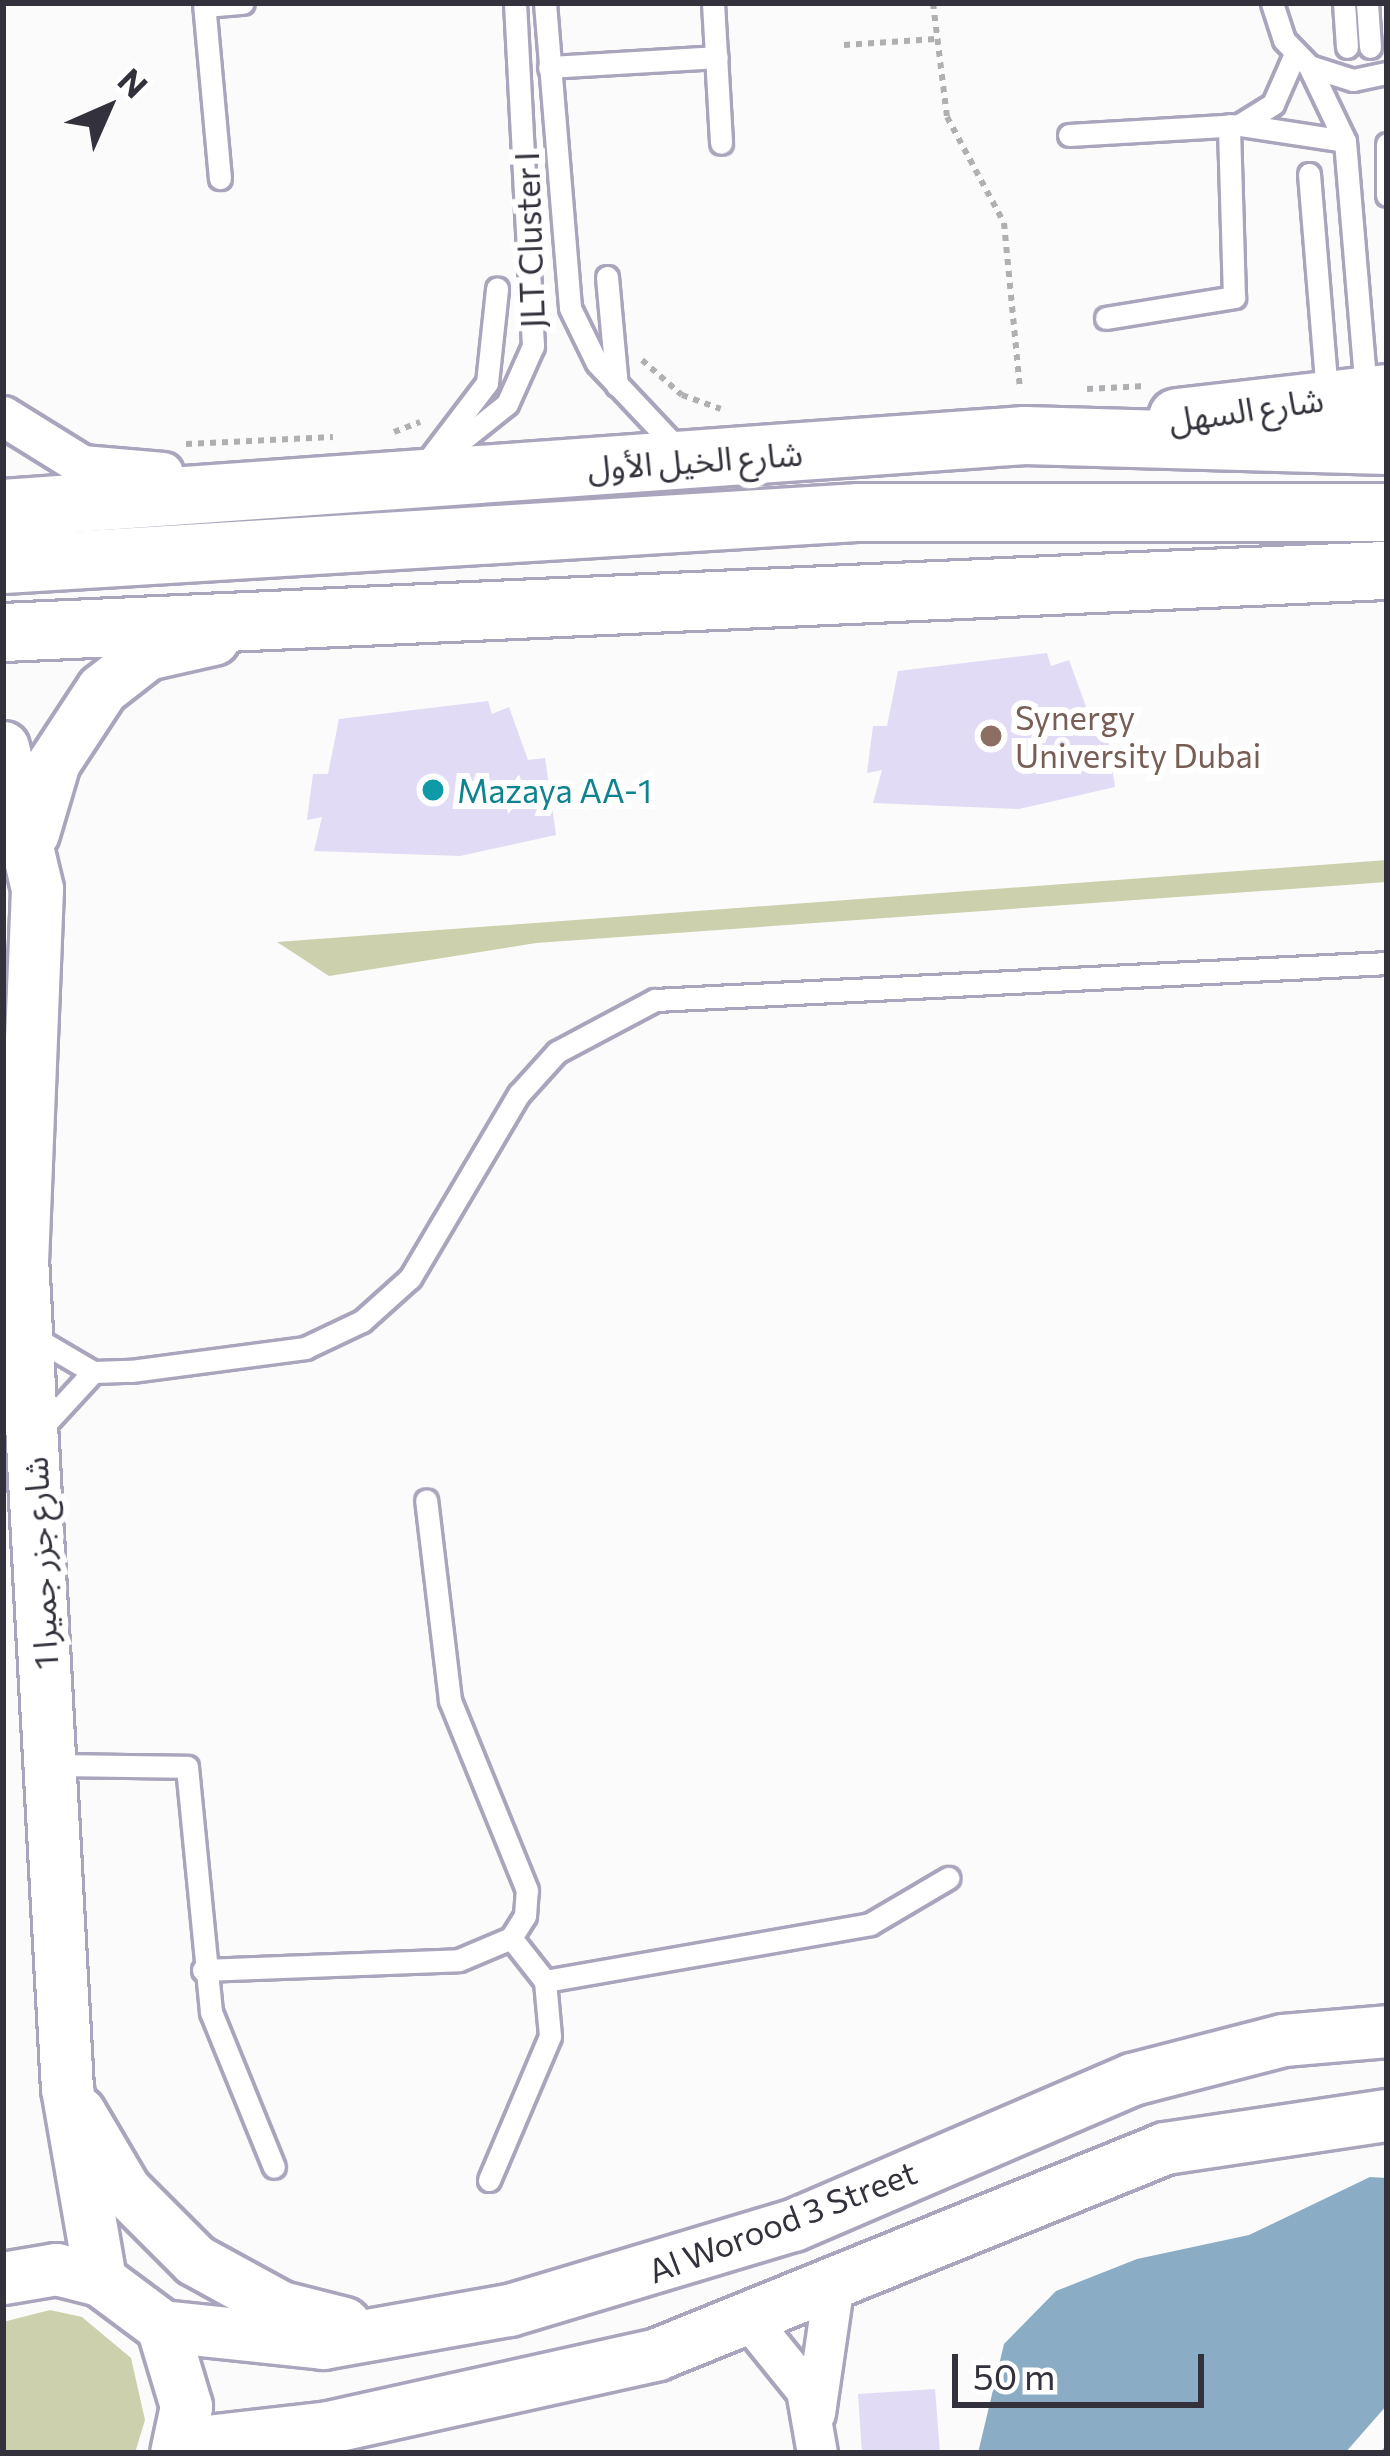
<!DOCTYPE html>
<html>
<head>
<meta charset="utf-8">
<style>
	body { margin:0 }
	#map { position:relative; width:1390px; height:2456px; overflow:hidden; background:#fbfbfb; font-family:Commissioner,"Noto Sans Arabic",sans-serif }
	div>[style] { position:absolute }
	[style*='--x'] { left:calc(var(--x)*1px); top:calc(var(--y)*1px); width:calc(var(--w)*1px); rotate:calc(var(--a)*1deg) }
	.green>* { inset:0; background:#cdd0ac }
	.water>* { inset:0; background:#8aadc5 }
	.building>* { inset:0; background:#e1dbf5 }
	.path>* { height:6px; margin-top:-3px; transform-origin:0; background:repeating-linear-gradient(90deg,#b0b0b3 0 6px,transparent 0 12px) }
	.roads { filter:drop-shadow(3px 0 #aaa4bc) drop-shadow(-3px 0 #aaa4bc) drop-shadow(0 3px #aaa4bc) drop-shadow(0 -3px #aaa4bc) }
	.service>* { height:21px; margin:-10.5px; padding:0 10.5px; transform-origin:10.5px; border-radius:10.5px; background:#fff }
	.minor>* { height:39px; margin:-19.5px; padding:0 19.5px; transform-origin:19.5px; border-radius:19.5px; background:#fff }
	.tertiary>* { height:51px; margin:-25.5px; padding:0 25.5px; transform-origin:25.5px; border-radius:25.5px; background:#fff }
	.secondary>* { height:57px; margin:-28.5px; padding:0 28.5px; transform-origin:28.5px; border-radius:28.5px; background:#fff }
	.dots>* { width:33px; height:33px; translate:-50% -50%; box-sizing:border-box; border:6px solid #fff; border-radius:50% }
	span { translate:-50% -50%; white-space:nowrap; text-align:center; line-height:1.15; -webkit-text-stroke:12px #fff; paint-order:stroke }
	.street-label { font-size:33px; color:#33313b }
	.education-label { font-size:33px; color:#785e54 }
	.left { translate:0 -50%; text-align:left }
	.culture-label { font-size:33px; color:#0d838f }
	.frame { position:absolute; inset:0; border:6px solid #33313b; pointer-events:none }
	.north { position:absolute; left:48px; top:48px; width:120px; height:120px; -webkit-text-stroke:9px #fff; paint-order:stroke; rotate:45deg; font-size:33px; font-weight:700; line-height:48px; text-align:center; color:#33313b }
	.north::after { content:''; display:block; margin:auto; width:42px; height:54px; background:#33313b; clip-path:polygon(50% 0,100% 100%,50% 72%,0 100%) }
	.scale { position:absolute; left:952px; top:2354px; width:252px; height:54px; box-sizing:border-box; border:6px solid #33313b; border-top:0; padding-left:15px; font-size:36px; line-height:42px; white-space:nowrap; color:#33313b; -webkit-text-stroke:9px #fff; paint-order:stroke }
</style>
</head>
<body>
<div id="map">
	<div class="green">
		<div style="clip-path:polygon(1387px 860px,1387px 882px,536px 943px,329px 976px,277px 942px)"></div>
		<div style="clip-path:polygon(50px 2310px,82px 2317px,131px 2358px,145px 2420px,135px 2453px,3px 2453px,3px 2322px)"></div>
	</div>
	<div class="water">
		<div style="clip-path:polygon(1370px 2177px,1387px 2178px,1387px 2405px,1345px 2453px,978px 2453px,1004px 2344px,1056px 2291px,1137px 2259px,1249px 2235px)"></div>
	</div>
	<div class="building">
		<div style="clip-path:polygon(1047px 653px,1051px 666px,1069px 660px,1088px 712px,1104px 711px,1115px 787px,1019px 809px,873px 803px,882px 770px,867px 773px,873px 726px,887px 726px,898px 671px)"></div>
		<div style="clip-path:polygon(488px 701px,492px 714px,509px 707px,528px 760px,545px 758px,556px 835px,460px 856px,314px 851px,322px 817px,307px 820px,313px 774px,328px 774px,339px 719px)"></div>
		<div style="clip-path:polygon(935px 2389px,940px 2453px,862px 2453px,858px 2394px)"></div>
	</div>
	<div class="path">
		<div style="--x:933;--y:3;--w:115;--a:83"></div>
		<div style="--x:947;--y:117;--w:120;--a:61.7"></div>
		<div style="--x:1004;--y:223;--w:167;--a:84.5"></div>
		<div style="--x:844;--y:45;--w:92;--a:-3.7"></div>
		<div style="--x:642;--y:360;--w:53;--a:41.2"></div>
		<div style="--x:682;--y:395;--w:41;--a:19.7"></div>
		<div style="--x:1087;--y:389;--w:58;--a:-3"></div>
		<div style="--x:394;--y:432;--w:28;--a:-21"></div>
		<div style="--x:186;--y:444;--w:147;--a:-2.7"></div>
		<div style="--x:1383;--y:2453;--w:6;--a:-45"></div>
	</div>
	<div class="roads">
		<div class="service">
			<div style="--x:204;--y:3;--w:176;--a:84.8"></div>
			<div style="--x:545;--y:3;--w:306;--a:85.3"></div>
			<div style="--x:570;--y:308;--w:61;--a:63.9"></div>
			<div style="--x:597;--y:363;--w:122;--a:46.7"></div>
			<div style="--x:713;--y:3;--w:140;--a:86.7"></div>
			<div style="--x:1272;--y:3;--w:39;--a:72"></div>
			<div style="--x:1284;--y:40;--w:36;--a:46"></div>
			<div style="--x:1309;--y:66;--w:46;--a:17.7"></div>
			<div style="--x:1353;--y:80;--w:35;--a:-12"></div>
			<div style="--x:1344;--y:3;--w:44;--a:86.1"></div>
			<div style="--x:1367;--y:3;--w:44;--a:86.1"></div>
			<div style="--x:205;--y:6;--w:38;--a:-5"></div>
			<div style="--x:1309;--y:66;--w:83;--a:64.4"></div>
			<div style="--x:1345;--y:141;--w:251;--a:85.2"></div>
			<div style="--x:549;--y:67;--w:168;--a:-3.4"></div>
			<div style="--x:1241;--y:124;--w:38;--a:-32"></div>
			<div style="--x:1273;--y:104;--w:55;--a:-66.3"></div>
			<div style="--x:1069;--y:135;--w:172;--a:-3.3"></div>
			<div style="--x:1241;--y:125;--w:105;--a:8.7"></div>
			<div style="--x:1387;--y:144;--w:51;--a:90"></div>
			<div style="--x:1309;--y:174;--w:222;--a:85.3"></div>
			<div style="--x:607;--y:277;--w:109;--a:84.8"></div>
			<div style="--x:1106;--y:318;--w:130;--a:-9.3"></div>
			<div style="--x:1234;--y:297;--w:172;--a:-91.7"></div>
			<div style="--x:429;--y:459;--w:96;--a:-52.7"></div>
			<div style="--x:487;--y:383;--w:95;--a:-83.9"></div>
			<div style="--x:438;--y:459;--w:88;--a:-38.6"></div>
			<div style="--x:507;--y:404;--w:64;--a:-65.9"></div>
			<div style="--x:533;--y:346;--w:343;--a:-93"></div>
			<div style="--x:32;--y:1336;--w:71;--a:30.5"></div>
			<div style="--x:93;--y:1372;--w:38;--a:-2"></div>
			<div style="--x:131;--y:1371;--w:176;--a:-7.5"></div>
			<div style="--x:305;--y:1348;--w:63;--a:-25.3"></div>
			<div style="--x:362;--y:1321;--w:64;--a:-41.9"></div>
			<div style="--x:410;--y:1278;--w:214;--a:-59.4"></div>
			<div style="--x:519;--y:1094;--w:57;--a:-47.9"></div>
			<div style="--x:557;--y:1052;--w:111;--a:-28"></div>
			<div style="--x:655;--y:1000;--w:733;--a:-2.89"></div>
			<div style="--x:37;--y:1433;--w:83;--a:-47.4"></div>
			<div style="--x:51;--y:1765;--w:136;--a:0.8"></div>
			<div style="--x:187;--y:1767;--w:246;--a:84.4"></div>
			<div style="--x:211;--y:2012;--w:167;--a:67.9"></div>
			<div style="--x:203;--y:1970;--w:256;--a:-2.2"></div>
			<div style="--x:459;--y:1960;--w:56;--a:-22.9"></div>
			<div style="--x:511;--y:1938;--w:26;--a:-58"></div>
			<div style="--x:525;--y:1916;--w:26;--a:-86"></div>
			<div style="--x:527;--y:1890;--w:205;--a:-112.1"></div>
			<div style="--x:450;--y:1700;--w:201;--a:-96.8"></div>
			<div style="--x:545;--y:1981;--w:330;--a:-9.9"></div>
			<div style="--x:870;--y:1924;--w:91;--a:-30.5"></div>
			<div style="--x:489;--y:2180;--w:156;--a:-67"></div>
			<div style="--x:550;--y:2036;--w:55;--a:-95.2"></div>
			<div style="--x:545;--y:1981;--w:55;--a:-128.3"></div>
		</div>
		<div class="minor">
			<div style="--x:3;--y:416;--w:93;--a:31.8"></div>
			<div style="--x:82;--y:465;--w:81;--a:4.9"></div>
			<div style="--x:751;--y:2322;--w:87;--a:51"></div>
			<div style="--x:806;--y:2390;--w:64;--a:80.1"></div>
			<div style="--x:815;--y:2413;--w:124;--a:-81.7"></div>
		</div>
		<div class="tertiary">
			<div style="--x:3;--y:747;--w:146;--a:76.5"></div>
			<div style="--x:37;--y:889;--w:369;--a:92.3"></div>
			<div style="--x:22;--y:1258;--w:831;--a:86.9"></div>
			<div style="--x:67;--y:2088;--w:195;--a:80.2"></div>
			<div style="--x:33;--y:833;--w:74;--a:-73.5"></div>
			<div style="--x:54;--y:762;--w:87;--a:-56.7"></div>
			<div style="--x:102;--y:689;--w:57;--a:-37.9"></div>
			<div style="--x:147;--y:654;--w:68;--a:-12.8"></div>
			<div style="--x:79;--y:2112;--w:91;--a:59.5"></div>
			<div style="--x:125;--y:2190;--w:99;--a:45"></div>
			<div style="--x:195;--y:2260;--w:98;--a:28.7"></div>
			<div style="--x:281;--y:2307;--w:65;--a:14.3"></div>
			<div style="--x:3;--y:2278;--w:54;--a:-9.6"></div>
			<div style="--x:56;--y:2269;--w:45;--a:14"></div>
			<div style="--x:100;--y:2280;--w:77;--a:36.6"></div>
			<div style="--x:162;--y:2326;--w:84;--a:73.3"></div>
			<div style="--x:186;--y:2406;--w:48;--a:102"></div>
			<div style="--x:162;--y:2326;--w:162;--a:6"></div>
			<div style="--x:323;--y:2343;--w:189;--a:-10.1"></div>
			<div style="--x:509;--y:2310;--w:296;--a:-16.7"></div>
			<div style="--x:793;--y:2225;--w:369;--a:-23.3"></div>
			<div style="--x:1132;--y:2079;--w:156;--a:-14.5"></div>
			<div style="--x:1283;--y:2040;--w:104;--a:-4.9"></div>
			<div style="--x:180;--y:2444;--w:150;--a:-6.5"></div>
			<div style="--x:329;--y:2427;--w:336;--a:-12.5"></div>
			<div style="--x:657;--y:2354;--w:548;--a:-22.07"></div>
			<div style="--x:1165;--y:2148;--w:224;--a:-8.5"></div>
		</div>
		<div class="secondary">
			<div style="--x:1177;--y:417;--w:211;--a:-6.5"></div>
			<div style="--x:3;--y:508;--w:1024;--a:-4.09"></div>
			<div style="--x:1024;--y:435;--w:363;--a:1.6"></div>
			<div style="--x:3;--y:564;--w:858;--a:-3.48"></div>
			<div style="--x:859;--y:512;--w:528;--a:0"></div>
			<div style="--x:3;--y:632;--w:1385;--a:-2.57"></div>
		</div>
	</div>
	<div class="dots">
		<div style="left:991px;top:736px;background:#8d6e63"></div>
		<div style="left:433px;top:790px;background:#0f9aa8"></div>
	</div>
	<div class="street-label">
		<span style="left:529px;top:240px;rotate:-92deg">JLT Cluster I</span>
		<span style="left:1246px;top:409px;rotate:-8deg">شارع السهل</span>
		<span style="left:695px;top:460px;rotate:-4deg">شارع الخيل الأول</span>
		<span style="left:40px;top:1563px;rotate:-93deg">شارع جزر جميرا 1</span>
		<span style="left:782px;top:2221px;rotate:-21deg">Al Worood 3 Street</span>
	</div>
	<div class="education-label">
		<span class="left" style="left:1015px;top:736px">Synergy<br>University Dubai</span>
	</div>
	<div class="culture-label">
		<span class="left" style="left:457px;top:790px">Mazaya AA-1</span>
	</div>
	<div class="frame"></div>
	<div class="north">N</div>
	<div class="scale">50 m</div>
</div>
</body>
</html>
